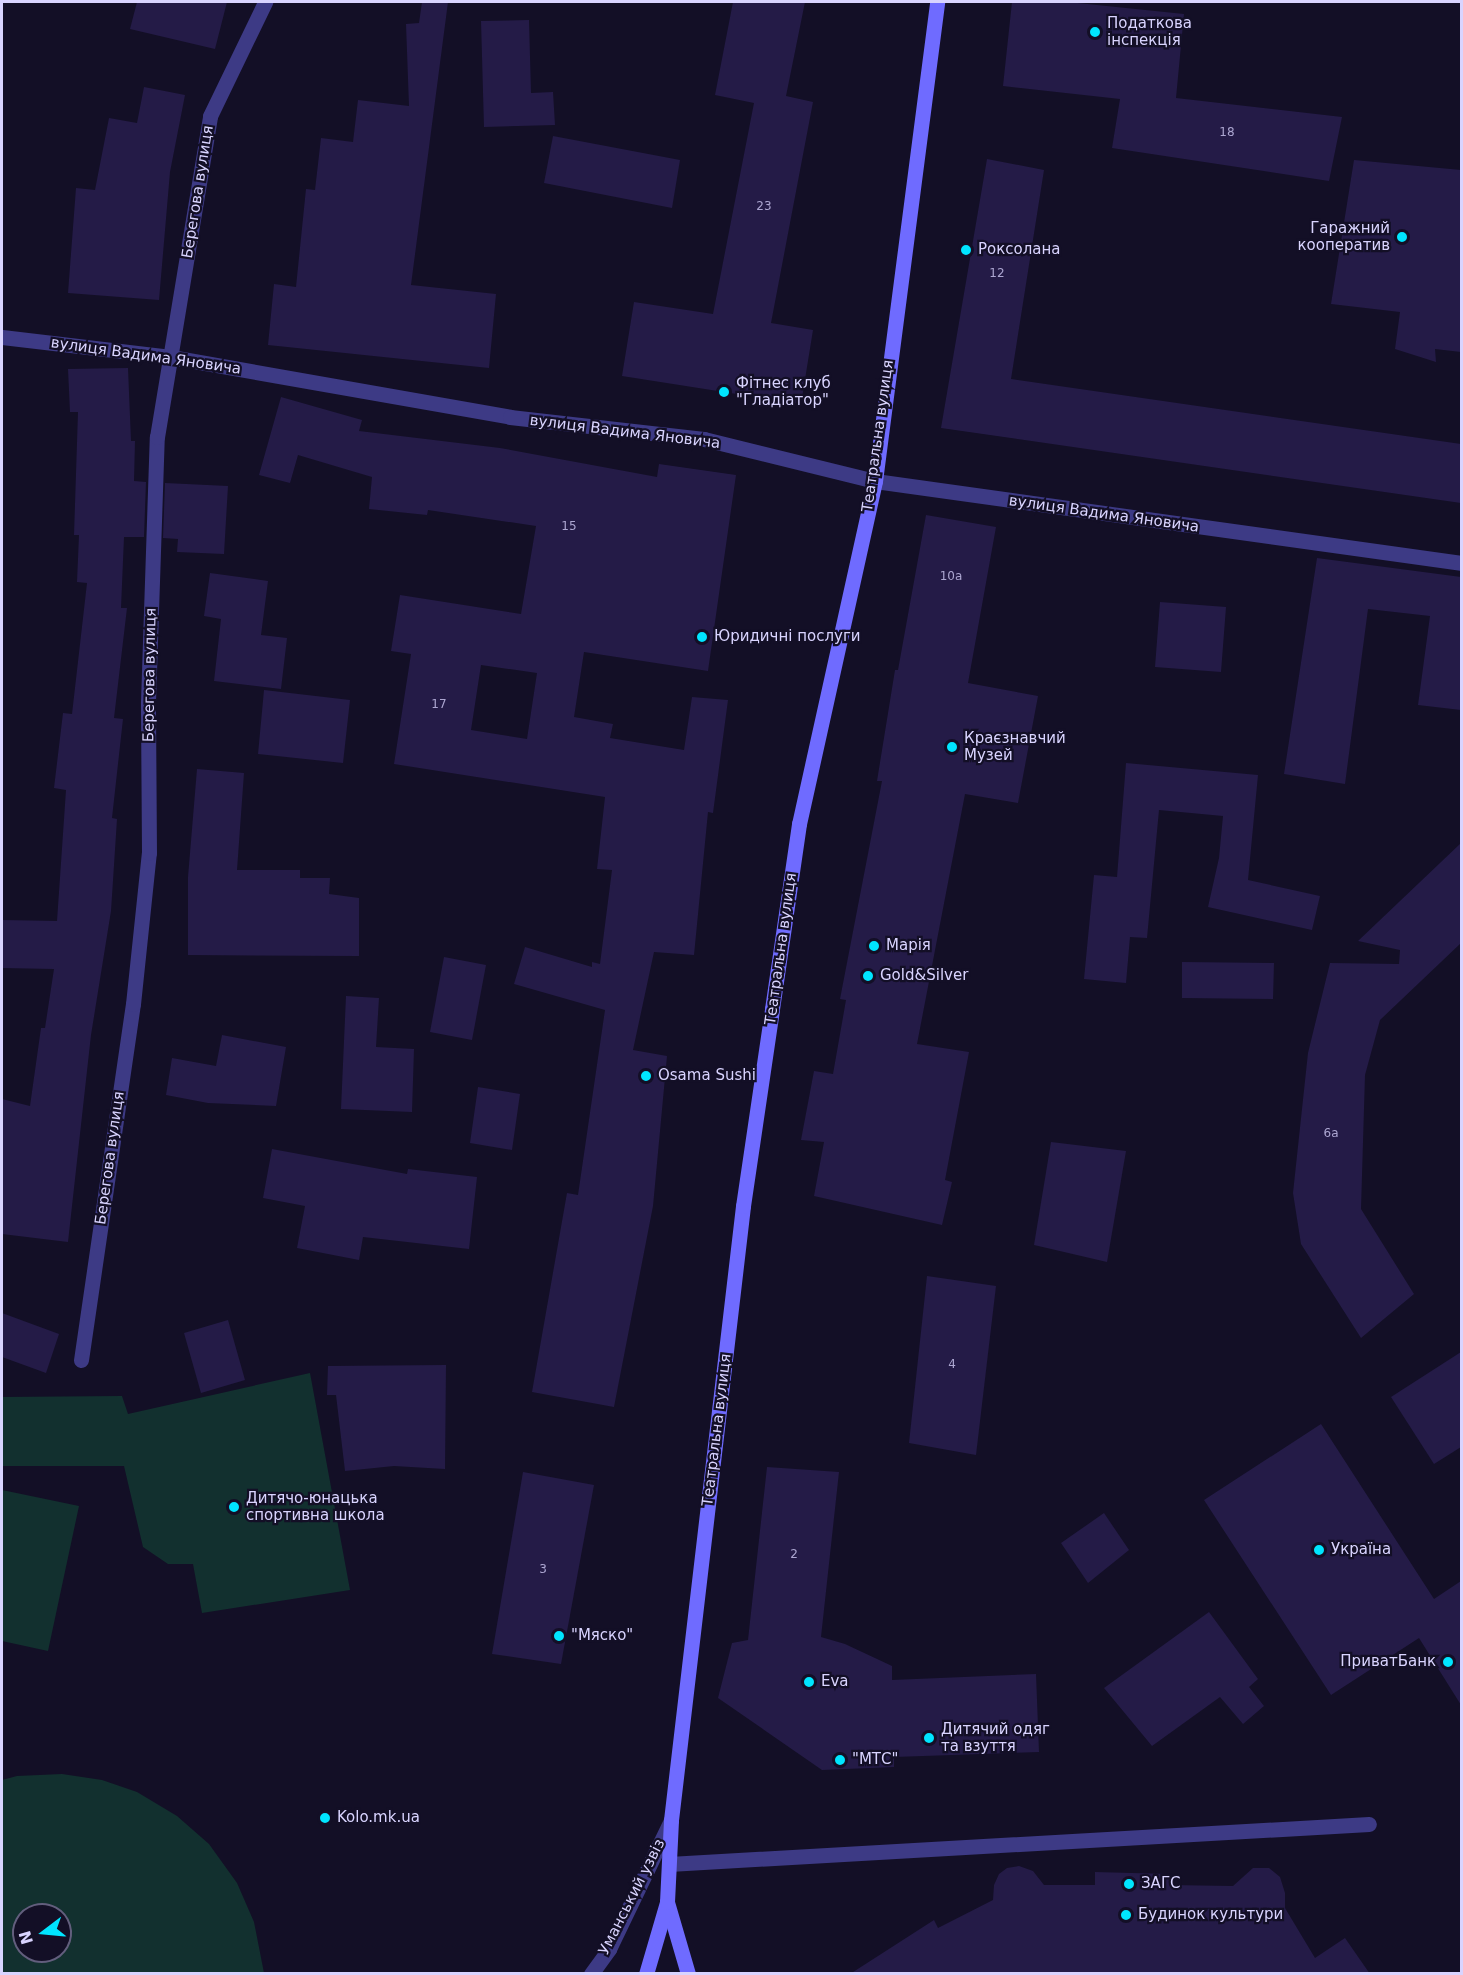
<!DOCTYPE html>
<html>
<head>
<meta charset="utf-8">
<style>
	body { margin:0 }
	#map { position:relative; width:1463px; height:1975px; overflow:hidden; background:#130f26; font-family:"DejaVu Sans",sans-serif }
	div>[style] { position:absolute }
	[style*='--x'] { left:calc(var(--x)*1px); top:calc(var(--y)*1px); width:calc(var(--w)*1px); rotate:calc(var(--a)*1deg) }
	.green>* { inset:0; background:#12302f }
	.building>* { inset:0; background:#241b47 }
	.lane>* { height:15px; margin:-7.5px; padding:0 7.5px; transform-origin:7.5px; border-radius:7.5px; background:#3d3a85 }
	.street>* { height:15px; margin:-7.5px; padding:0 7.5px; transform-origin:7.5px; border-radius:7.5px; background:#3d3a85 }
	.secondary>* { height:15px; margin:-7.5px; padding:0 7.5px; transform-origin:7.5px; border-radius:7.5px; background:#6f6bff }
	.dots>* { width:16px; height:16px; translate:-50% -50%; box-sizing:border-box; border:3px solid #130f26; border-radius:50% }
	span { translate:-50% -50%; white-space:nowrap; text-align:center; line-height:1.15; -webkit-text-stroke:4.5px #130f26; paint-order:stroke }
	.number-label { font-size:12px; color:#aca6d1 }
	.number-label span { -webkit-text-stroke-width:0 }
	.poi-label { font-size:15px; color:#d9d4ff }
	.left { translate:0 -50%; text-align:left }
	.right { translate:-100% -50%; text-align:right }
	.street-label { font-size:15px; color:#d9d4ff }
	.frame { position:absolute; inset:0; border:3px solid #d9d4ff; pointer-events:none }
	.north { position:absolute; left:12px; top:1903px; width:60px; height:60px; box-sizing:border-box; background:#130f26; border:2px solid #625e7d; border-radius:50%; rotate:254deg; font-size:16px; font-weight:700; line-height:24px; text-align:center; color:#d9d4ff }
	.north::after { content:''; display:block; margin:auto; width:21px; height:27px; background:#00e5ff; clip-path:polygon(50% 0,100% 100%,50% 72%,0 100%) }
</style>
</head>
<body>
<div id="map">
	<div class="green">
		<div style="clip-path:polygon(310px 1373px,350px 1590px,202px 1613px,193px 1564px,168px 1564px,143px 1547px,124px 1466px,2px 1466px,2px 1397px,122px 1396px,128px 1414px)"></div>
		<div style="clip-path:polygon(2px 1490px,79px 1506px,48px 1651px,2px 1641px)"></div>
		<div style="clip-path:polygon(evenodd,62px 1774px,102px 1780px,137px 1792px,177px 1816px,209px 1844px,237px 1883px,254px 1922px,264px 1973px,2px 1973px,2px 1780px,17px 1776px,62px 1774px,24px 1915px,60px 1915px,60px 1951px,24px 1951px,24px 1915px)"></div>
	</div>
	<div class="building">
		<div style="clip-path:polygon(137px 2px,227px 2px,215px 49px,130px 29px)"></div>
		<div style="clip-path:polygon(422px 2px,448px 2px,411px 285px,496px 294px,489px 368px,268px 345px,274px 284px,296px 287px,306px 189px,315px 190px,321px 138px,353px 142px,358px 100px,409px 106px,406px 24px,419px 23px)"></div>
		<div style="clip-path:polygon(733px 2px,805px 2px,786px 96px,813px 102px,771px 323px,813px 330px,801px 404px,622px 376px,634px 302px,713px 314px,754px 103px,715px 95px)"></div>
		<div style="clip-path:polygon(1012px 2px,1068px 2px,1184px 14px,1176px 98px,1342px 117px,1329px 181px,1112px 148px,1120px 99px,1003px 86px)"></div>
		<div style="clip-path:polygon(529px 20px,531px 93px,553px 92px,555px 125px,484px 127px,481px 21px)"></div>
		<div style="clip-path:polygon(144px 87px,185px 95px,170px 172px,159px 300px,68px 293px,76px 188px,95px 190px,109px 118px,137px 123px)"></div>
		<div style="clip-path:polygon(553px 136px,680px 160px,672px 208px,544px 183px)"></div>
		<div style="clip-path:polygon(987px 159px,1044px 170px,1011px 379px,1461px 444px,1461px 503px,941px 428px)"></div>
		<div style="clip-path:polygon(1354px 160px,1461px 170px,1461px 352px,1435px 349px,1436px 362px,1395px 349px,1400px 312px,1331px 304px)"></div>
		<div style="clip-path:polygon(128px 368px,131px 441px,135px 441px,134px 481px,146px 482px,144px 537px,124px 537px,121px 608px,127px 608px,114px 718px,123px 719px,112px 818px,117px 819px,111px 911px,91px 1035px,68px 1242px,2px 1234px,2px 1099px,30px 1106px,41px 1028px,45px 1028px,54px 969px,2px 968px,2px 920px,57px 921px,66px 790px,54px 788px,63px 713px,72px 714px,87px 583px,77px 582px,79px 535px,74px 535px,78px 412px,70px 412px,68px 369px)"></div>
		<div style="clip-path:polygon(evenodd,281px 397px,362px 420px,359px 431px,500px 448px,657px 477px,659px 464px,736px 475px,708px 671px,584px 652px,574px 717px,613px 724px,610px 738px,684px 750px,692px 697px,728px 700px,713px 813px,708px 812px,694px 955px,654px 952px,633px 1050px,667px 1056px,653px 1206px,614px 1407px,532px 1392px,567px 1193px,578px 1195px,605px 1010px,514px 984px,525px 947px,592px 967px,592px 962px,600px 964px,612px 870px,597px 869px,605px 797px,394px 764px,411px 654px,391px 651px,400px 595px,521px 614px,536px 526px,428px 510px,427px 515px,369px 509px,372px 477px,298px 455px,290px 483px,259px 475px,281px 397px,481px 665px,537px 673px,527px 739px,471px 730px,481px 665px)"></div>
		<div style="clip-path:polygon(165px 483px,228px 486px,224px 554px,177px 552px,178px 539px,163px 538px)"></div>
		<div style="clip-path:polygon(926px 515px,996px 527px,968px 683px,1038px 696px,1018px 803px,965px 794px,917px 1044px,969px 1052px,945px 1180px,952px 1182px,942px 1225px,814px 1196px,824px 1142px,801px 1140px,814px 1071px,833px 1074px,846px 1000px,840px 999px,882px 781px,877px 781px,895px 670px,898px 670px)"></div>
		<div style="clip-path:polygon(1317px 558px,1461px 577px,1461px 710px,1418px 705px,1430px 616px,1368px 609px,1345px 784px,1284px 774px)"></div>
		<div style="clip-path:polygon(210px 573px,268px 581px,261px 635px,287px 638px,281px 689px,214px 681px,221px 619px,204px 616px)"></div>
		<div style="clip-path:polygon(1160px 602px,1226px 607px,1221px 672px,1155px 667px)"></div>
		<div style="clip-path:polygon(264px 690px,350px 700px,343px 763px,258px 754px)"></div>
		<div style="clip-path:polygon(1126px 763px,1258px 775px,1248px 880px,1320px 896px,1312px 930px,1208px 907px,1219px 858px,1223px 816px,1159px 810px,1147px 938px,1130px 937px,1126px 983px,1084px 979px,1094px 875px,1117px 877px)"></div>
		<div style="clip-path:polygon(197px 769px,244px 773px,237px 870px,300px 870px,300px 878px,330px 878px,329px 894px,359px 898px,359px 956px,188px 955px,188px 877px)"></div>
		<div style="clip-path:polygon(1461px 843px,1461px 943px,1380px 1020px,1365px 1075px,1361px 1209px,1414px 1294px,1361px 1338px,1301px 1244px,1293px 1193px,1308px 1053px,1330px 963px,1399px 964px,1400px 950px,1358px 941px)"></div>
		<div style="clip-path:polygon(444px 957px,486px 965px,472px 1040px,430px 1032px)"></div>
		<div style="clip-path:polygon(1182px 962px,1274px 963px,1273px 999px,1182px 998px)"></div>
		<div style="clip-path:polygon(346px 996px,379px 998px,376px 1047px,414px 1049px,412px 1112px,341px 1109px)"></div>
		<div style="clip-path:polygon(222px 1035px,286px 1047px,276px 1106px,208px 1103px,166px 1095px,172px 1058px,216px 1066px)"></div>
		<div style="clip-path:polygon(478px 1087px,520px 1094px,512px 1150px,470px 1143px)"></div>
		<div style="clip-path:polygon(1051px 1142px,1126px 1151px,1107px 1262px,1034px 1245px)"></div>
		<div style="clip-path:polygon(272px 1149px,407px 1174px,408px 1169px,477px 1177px,469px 1249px,363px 1237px,359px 1260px,297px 1248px,305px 1206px,263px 1198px)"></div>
		<div style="clip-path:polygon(927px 1276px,996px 1286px,976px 1455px,909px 1443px)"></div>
		<div style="clip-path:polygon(2px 1313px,59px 1334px,46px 1373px,2px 1357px)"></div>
		<div style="clip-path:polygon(228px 1320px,245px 1380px,201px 1393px,184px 1333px)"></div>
		<div style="clip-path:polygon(1461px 1352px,1461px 1447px,1434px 1464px,1391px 1397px)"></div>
		<div style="clip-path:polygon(446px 1365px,445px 1469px,394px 1466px,345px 1471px,336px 1395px,327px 1395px,328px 1366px)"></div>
		<div style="clip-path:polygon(1321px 1424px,1434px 1599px,1461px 1581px,1461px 1705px,1419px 1638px,1331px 1695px,1204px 1500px)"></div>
		<div style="clip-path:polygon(767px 1467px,839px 1472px,821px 1637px,845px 1644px,892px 1666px,892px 1680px,1036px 1674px,1039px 1752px,894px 1757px,894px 1767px,822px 1770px,718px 1698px,732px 1643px,748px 1640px)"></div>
		<div style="clip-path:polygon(523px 1472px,594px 1485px,561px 1664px,492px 1654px)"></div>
		<div style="clip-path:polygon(1104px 1513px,1129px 1550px,1088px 1583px,1061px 1543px)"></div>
		<div style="clip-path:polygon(1209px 1612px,1258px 1679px,1249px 1687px,1264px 1706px,1243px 1724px,1220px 1697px,1152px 1746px,1104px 1688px)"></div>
		<div style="clip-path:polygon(1019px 1866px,1033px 1871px,1044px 1885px,1095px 1885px,1095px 1872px,1169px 1874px,1169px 1885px,1233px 1886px,1253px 1868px,1269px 1868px,1280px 1877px,1285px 1893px,1285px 1908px,1315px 1958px,1345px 1938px,1370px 1974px,850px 1974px,934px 1920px,938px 1928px,993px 1900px,994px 1885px,999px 1874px,1007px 1868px)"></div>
	</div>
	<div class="lane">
		<div style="--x:669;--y:1864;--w:701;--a:-3.27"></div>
	</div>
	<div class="street">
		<div style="--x:2;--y:337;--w:170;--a:6.7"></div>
		<div style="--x:171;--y:357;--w:344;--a:10"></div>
		<div style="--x:510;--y:417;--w:195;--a:6.5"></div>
		<div style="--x:704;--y:439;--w:176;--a:13.8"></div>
		<div style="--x:875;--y:481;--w:593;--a:7.95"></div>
		<div style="--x:81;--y:1360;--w:360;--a:-81.7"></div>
		<div style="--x:133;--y:1004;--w:152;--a:-84"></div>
		<div style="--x:149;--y:853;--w:151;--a:-90.4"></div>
		<div style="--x:148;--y:702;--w:265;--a:-88.1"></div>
		<div style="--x:157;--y:437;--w:325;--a:-80.6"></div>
		<div style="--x:210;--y:116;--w:127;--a:-64.2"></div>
		<div style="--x:591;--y:1974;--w:31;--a:-54"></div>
		<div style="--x:609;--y:1949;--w:143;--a:-64.3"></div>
	</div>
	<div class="secondary">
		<div style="--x:667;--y:1902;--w:75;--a:73.7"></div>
		<div style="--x:646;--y:1974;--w:75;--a:-73.7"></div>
		<div style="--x:667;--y:1902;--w:82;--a:-87.2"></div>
		<div style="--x:671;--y:1820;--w:618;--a:-83.31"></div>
		<div style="--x:743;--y:1206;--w:199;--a:-81.6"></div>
		<div style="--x:772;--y:1009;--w:187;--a:-81.7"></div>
		<div style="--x:799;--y:824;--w:351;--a:-77.5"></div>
		<div style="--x:875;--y:481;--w:483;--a:-82.6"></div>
	</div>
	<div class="dots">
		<div style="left:1095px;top:32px;background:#00e5ff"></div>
		<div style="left:1402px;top:237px;background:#00e5ff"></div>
		<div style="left:966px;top:250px;background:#00e5ff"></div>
		<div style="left:724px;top:392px;background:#00e5ff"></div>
		<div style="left:702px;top:637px;background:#00e5ff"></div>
		<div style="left:952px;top:747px;background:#00e5ff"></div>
		<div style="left:874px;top:946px;background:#00e5ff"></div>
		<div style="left:868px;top:976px;background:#00e5ff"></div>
		<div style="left:646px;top:1076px;background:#00e5ff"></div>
		<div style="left:234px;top:1507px;background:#00e5ff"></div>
		<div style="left:1319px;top:1550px;background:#00e5ff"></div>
		<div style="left:559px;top:1636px;background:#00e5ff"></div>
		<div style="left:1448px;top:1662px;background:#00e5ff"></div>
		<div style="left:809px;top:1682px;background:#00e5ff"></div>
		<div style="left:929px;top:1738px;background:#00e5ff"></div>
		<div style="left:840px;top:1760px;background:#00e5ff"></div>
		<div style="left:325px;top:1818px;background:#00e5ff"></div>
		<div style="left:1129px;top:1884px;background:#00e5ff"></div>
		<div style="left:1126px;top:1915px;background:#00e5ff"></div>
	</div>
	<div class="number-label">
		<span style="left:1227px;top:133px">18</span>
		<span style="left:764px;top:207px">23</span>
		<span style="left:997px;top:274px">12</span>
		<span style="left:569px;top:527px">15</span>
		<span style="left:951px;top:577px">10а</span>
		<span style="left:439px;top:705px">17</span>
		<span style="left:1331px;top:1134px">6а</span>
		<span style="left:952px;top:1365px">4</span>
		<span style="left:794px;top:1555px">2</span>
		<span style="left:543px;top:1570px">3</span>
	</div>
	<div class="poi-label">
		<span class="left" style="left:1107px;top:32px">Податкова<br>інспекція</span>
		<span class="right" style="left:1390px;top:237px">Гаражний<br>кооператив</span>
		<span class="left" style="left:978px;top:250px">Роксолана</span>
		<span class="left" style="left:736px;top:392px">Фітнес клуб<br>"Гладіатор"</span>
		<span class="left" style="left:714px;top:637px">Юридичні послуги</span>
		<span class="left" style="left:964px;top:747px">Краєзнавчий<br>Музей</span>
		<span class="left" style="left:886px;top:946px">Марія</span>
		<span class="left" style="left:880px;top:976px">Gold&amp;Silver</span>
		<span class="left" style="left:658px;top:1076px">Osama Sushi</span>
		<span class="left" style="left:246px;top:1507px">Дитячо-юнацька<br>спортивна школа</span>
		<span class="left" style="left:1331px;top:1550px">Україна</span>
		<span class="left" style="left:571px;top:1636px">"Мяско"</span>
		<span class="right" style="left:1436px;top:1662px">ПриватБанк</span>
		<span class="left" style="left:821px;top:1682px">Eva</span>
		<span class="left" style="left:941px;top:1738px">Дитячий одяг<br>та взуття</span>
		<span class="left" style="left:852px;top:1760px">"МТС"</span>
		<span class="left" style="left:337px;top:1818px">Kolo.mk.ua</span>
		<span class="left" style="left:1141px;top:1884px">ЗАГС</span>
		<span class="left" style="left:1138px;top:1915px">Будинок культури</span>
	</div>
	<div class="street-label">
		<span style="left:198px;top:192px;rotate:-81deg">Берегова вулиця</span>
		<span style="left:146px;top:356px;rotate:8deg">вулиця Вадима Яновича</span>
		<span style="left:625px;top:432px;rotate:7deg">вулиця Вадима Яновича</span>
		<span style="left:878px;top:436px;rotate:-82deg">Театральна вулиця</span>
		<span style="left:1104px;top:514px;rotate:8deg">вулиця Вадима Яновича</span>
		<span style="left:150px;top:675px;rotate:-89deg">Берегова вулиця</span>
		<span style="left:781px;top:949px;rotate:-82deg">Театральна вулиця</span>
		<span style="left:110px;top:1158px;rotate:-82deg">Берегова вулиця</span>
		<span style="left:717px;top:1430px;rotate:-83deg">Театральна вулиця</span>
		<span style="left:632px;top:1897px;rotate:-63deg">Уманський узвіз</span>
	</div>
	<div class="frame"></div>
	<div class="north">N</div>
</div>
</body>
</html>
